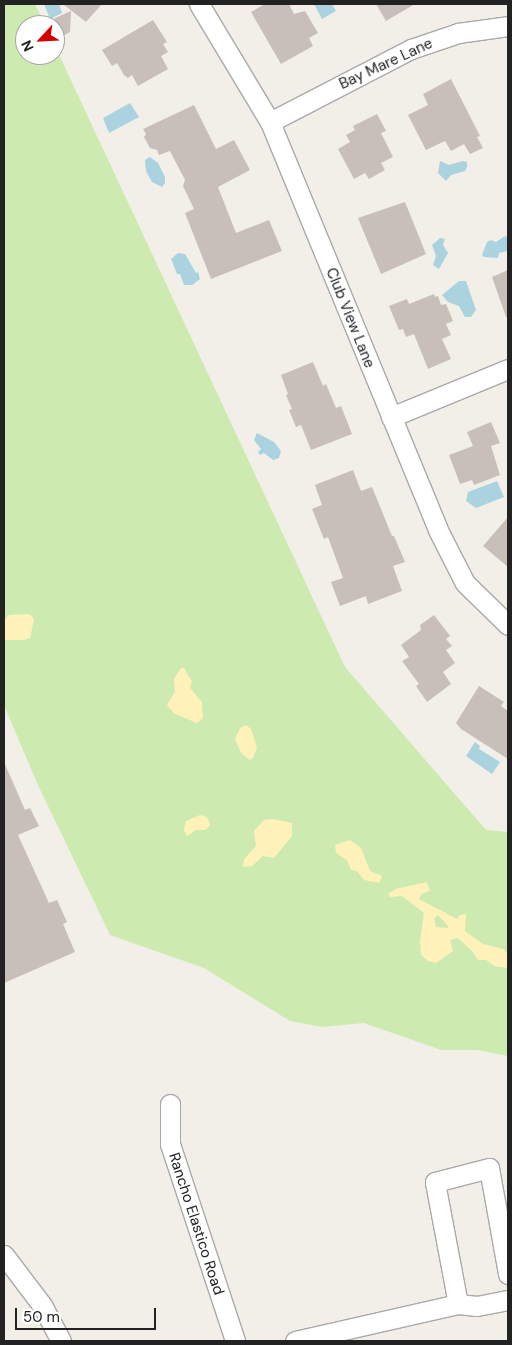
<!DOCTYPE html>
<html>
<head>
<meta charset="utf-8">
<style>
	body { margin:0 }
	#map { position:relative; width:512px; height:1345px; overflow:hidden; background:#f2efe9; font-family:"DM Sans",sans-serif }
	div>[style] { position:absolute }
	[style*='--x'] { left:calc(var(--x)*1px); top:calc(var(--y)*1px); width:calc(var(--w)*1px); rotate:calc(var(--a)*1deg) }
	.grass>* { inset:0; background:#cdebb0 }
	.sand>* { inset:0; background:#fff1ba }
	.water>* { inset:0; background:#aad3df }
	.building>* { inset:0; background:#c7bfb8 }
	.roads { filter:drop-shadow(1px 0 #a9a9a9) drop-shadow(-1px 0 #a9a9a9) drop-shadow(0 1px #a9a9a9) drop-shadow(0 -1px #a9a9a9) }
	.minor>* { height:19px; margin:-9.5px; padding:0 9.5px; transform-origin:9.5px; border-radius:9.5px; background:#fff }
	span { translate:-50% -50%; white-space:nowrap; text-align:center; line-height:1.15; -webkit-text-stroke:4px #fff; paint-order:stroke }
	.street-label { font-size:15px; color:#222 }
	.frame { position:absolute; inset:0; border:5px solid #222; pointer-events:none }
	.north { position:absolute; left:15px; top:15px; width:50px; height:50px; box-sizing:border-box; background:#fff; border:1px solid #a7a7a7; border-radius:50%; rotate:245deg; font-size:14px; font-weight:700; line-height:20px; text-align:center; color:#222 }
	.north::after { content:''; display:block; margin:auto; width:18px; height:22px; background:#d40000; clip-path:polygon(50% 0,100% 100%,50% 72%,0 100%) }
	.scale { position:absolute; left:15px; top:1308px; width:141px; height:22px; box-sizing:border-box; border:2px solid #222; border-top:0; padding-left:6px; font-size:15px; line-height:18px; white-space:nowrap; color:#222; -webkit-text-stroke:4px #fff; paint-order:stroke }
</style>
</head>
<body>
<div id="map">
	<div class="grass">
		<div style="clip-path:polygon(4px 4px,35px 4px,45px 25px,25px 25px,25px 55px,55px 55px,55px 46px,345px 667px,486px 830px,508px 832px,508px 1056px,477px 1050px,441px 1050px,364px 1023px,322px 1027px,290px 1021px,204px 968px,110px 935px,37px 783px,4px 705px)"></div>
	</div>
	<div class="sand">
		<div style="clip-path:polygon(9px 615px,28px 614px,32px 616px,34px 620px,30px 638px,24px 640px,4px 640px,4px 620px)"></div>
		<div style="clip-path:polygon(181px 668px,184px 668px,189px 677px,192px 681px,190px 688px,202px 702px,203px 718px,197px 723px,175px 714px,167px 705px,175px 692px,174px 679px)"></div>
		<div style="clip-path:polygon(246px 725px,251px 729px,257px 747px,253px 758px,250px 760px,241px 753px,235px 739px,240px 728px)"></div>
		<div style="clip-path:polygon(200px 815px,207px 817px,210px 825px,206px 830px,196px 830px,187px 836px,184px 830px,186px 821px)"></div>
		<div style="clip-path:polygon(272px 819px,292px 823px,292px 836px,274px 858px,263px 856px,252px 866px,243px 867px,244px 859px,256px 846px,254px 831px,264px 820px)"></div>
		<div style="clip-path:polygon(350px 840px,361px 848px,370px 871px,382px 876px,379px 883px,364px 880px,357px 871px,351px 870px,347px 860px,336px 853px,335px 845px)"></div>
		<div style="clip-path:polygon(evenodd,427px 882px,430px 891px,421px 894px,419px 899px,457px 919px,460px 915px,466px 914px,465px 931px,483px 944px,503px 949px,508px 954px,508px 968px,494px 966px,486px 960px,478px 960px,473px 952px,458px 938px,450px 940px,453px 951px,436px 963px,428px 961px,421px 955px,420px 942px,424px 913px,402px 896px,390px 897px,388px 894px,396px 889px,427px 882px,438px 915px,448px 926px,448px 928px,436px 927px,434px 919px,438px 915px)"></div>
	</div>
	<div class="water">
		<div style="clip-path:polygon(44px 4px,59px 4px,62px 13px,50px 19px)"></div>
		<div style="clip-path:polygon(314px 4px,332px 4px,336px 11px,322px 19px)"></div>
		<div style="clip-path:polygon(130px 103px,139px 117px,109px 133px,103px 118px)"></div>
		<div style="clip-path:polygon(150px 157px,158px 163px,165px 177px,165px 183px,162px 187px,152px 182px,146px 171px,145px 160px)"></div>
		<div style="clip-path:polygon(440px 161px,449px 165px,463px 161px,467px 162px,467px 167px,465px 171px,451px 175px,446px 181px,438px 173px)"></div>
		<div style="clip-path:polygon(505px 236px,508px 237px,508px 251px,499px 253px,498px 258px,484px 257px,482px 255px,487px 242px,491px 240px,496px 242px)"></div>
		<div style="clip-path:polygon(440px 238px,445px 239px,443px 245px,448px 253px,439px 269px,433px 265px,436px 256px,432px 245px)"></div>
		<div style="clip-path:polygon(178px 253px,185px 254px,196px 273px,198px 272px,200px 279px,192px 285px,184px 285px,180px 274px,177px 274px,171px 259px)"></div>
		<div style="clip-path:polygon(459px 281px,466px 281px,476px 310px,471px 317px,465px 317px,459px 306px,448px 302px,442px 295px)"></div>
		<div style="clip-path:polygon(257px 433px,274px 442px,281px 451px,279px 458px,273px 460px,264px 453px,260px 455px,258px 452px,261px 449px,254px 440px)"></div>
		<div style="clip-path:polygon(497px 481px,504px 497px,476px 508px,466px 501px,468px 492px)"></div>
		<div style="clip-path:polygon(475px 742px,480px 746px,479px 749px,500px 762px,492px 774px,466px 756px)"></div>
	</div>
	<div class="building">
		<div style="clip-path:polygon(63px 4px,102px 4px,86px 22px)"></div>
		<div style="clip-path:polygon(265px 4px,289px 4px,294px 14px,305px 11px,318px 33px,309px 38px,313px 46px,281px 64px,251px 12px)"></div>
		<div style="clip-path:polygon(376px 4px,415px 4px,386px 21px)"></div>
		<div style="clip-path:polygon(71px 11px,70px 32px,55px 40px,55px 18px)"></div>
		<div style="clip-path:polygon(153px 20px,167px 42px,163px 44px,168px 52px,161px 56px,168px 69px,138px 86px,132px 75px,128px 78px,124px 75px,117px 63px,112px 66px,102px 50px)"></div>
		<div style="clip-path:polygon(451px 79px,480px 136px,477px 137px,483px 148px,470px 154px,464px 144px,451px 151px,445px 141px,426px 150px,408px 115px,428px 105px,423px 94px)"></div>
		<div style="clip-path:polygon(194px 105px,216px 149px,234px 140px,250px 170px,218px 187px,236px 233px,269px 220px,282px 251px,211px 279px,185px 213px,194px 209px,183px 186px,185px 180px,170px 151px,159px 155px,157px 150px,150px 148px,144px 137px,146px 134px,143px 129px)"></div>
		<div style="clip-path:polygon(377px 114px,386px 131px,381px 133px,393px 157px,381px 163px,385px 170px,369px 179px,365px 173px,354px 179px,338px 149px,350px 142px,346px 135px,355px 130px,353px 126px)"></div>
		<div style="clip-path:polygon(405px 202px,426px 254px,381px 274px,358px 218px)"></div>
		<div style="clip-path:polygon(508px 270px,508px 317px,506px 317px,492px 277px)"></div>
		<div style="clip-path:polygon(434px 294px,435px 297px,438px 296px,441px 305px,446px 304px,453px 321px,446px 324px,451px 335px,442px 339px,451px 359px,428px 369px,414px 334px,406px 337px,403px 329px,399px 330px,389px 306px,407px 299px,409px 304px)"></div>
		<div style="clip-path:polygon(313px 362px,323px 386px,326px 384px,336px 408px,341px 406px,352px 434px,311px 450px,301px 425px,296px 427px,289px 410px,292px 409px,286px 395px,288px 394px,281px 375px)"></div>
		<div style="clip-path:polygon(491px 422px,500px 443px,491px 446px,500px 475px,474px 485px,472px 480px,460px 484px,449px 455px,473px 446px,467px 432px)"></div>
		<div style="clip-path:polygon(353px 470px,361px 491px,372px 487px,392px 536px,394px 536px,405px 562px,393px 566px,402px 591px,368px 604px,366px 596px,340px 606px,331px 582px,343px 578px,328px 537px,324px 539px,312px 509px,322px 505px,315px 485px)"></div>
		<div style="clip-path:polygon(508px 517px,508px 567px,483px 546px)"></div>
		<div style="clip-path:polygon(434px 615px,450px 636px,446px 639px,452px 646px,446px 650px,455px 663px,443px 672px,451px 684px,427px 702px,416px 686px,419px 684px,402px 661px,409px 657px,401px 645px,421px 630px,420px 625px)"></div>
		<div style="clip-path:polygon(479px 686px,504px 702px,501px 706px,508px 711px,508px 759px,461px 729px,456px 723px)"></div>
		<div style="clip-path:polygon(4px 762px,25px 810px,30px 808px,39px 826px,18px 835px,49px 903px,57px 900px,67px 922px,63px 924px,75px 952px,4px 983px)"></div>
	</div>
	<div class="roads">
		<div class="minor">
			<div style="--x:199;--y:4;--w:138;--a:59"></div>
			<div style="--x:270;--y:122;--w:441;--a:67.6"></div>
			<div style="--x:438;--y:530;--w:59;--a:63"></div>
			<div style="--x:465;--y:583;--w:60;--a:44.3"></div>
			<div style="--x:270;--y:122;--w:159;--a:-27.4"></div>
			<div style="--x:411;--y:49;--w:50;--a:-18.8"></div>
			<div style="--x:458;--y:33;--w:50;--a:-8"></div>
			<div style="--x:391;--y:417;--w:126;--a:-22.3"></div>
			<div style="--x:170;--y:1104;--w:40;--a:90"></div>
			<div style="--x:170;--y:1144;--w:207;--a:71.7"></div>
			<div style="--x:4;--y:1255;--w:63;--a:52.8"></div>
			<div style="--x:42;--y:1305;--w:41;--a:62.2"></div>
			<div style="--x:458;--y:1304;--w:124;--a:-100.7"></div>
			<div style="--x:435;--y:1182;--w:56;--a:-14.5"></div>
			<div style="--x:489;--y:1168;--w:108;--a:79.8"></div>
			<div style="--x:295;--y:1341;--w:167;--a:-12.8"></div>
			<div style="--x:458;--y:1304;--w:19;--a:6"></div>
			<div style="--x:477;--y:1306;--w:32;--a:-11"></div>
		</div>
	</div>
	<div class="street-label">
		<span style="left:386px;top:64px;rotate:-25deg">Bay Mare Lane</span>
		<span style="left:350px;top:318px;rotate:68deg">Club View Lane</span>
		<span style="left:196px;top:1224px;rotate:72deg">Rancho Elastico Road</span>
	</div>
	<div class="frame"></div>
	<div class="north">N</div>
	<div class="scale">50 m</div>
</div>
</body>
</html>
